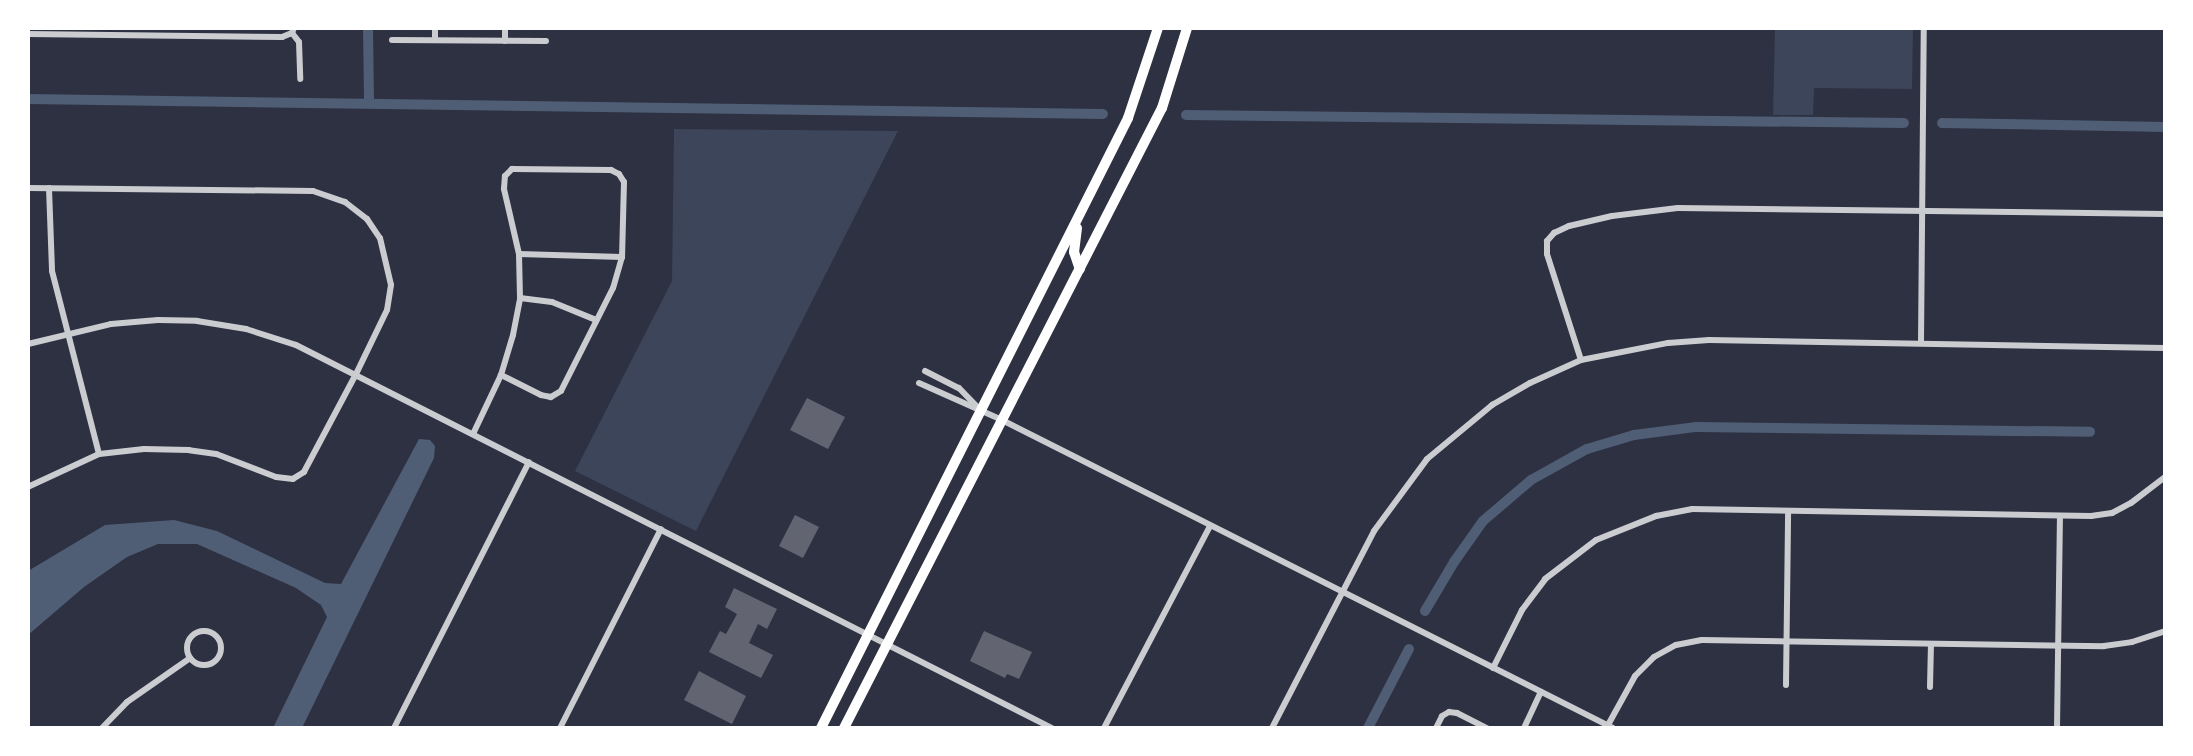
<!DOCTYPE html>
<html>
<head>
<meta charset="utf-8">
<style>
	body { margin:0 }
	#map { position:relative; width:2193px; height:756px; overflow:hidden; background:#2d3142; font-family:"DM Sans",sans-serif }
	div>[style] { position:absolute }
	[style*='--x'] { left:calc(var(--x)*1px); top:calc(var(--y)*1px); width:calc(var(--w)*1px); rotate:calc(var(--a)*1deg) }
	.green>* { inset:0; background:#3c4559 }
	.water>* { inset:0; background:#4f5d75 }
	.canal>* { height:10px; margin:-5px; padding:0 5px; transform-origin:5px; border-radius:5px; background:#4f5d75 }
	.building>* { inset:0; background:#626471 }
	.minor>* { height:6px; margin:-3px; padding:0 3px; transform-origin:3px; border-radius:3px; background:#caccd0 }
	.minor>.ring { margin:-3px; padding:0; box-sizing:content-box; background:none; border:6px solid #caccd0; border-radius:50% }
	.primary>* { height:10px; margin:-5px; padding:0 5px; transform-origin:5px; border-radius:5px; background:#fff }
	span { translate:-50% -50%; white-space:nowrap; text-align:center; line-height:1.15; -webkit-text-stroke:5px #fff; paint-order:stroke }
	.frame { position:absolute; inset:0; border:30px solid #fff; pointer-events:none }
</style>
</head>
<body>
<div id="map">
	<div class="green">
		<div style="clip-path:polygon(1775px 28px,1913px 28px,1912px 89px,1814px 88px,1813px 115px,1773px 115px)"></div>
		<div style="clip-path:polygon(674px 129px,898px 131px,696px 531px,575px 471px,672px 281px)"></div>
	</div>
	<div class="water">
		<div style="clip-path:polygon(419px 439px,430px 440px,435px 446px,434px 458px,302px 728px,273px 728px,327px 617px,321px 605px,296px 588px,197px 544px,158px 544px,127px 557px,84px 587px,28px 635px,28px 571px,105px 525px,174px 520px,217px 531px,325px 583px,341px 584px)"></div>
	</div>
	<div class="canal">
		<div style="--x:368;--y:28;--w:75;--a:89.2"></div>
		<div style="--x:28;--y:99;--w:1075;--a:0.8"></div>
		<div style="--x:1186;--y:115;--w:718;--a:0.64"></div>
		<div style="--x:1942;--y:123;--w:223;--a:1"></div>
		<div style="--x:1425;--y:611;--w:57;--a:-59.4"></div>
		<div style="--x:1454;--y:562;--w:50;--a:-54.7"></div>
		<div style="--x:1483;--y:521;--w:63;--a:-40.5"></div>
		<div style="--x:1531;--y:480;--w:64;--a:-29"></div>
		<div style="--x:1587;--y:449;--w:49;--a:-16.6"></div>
		<div style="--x:1634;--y:435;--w:63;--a:-7.4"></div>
		<div style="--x:1696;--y:427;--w:394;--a:0.7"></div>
		<div style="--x:1368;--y:728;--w:89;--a:-62.6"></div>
	</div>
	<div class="building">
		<div style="clip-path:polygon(807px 398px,845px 417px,828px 449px,790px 430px)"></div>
		<div style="clip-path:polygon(795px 515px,819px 527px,803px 558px,779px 546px)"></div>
		<div style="clip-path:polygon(734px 588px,777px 609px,767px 629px,758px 624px,749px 643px,773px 655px,761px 678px,709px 652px,720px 631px,726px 634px,737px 614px,725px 607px)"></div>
		<div style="clip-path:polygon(984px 631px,1032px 652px,1019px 679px,1007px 674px,1005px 678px,970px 661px)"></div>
		<div style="clip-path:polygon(699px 671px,746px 696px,732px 724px,684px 700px)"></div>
	</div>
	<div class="minor">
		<div style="--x:294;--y:28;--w:5;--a:112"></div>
		<div style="--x:292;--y:33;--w:11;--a:52"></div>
		<div style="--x:299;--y:42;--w:37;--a:88"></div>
		<div style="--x:435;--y:28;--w:12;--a:90"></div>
		<div style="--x:505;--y:28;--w:13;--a:90"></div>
		<div style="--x:28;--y:34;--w:254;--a:0.7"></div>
		<div style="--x:282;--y:37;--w:11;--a:-22"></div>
		<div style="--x:392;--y:40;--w:154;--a:0.4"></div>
		<div style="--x:28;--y:188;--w:285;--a:0.6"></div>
		<div style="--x:313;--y:191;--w:34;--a:19"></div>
		<div style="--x:345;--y:202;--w:28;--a:38"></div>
		<div style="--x:367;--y:219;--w:23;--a:56"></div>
		<div style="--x:380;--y:238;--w:48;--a:76.8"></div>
		<div style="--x:391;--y:285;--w:25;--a:99"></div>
		<div style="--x:387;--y:310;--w:71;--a:115.8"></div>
		<div style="--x:356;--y:374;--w:111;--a:118"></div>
		<div style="--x:304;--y:472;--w:13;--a:148"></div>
		<div style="--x:293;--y:479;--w:17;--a:-173"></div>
		<div style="--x:276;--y:477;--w:64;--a:-159"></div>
		<div style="--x:216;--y:454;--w:27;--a:-172"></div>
		<div style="--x:189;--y:450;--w:45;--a:-178.7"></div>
		<div style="--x:144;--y:449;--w:45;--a:173.7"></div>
		<div style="--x:99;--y:454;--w:78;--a:155.1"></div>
		<div style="--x:49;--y:188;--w:83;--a:87.9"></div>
		<div style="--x:52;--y:271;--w:189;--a:75.6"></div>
		<div style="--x:519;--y:254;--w:103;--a:1.7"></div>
		<div style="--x:520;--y:298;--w:32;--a:7"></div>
		<div style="--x:552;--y:302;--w:48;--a:22.2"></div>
		<div style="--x:1921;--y:343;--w:315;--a:-89.5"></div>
		<div style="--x:28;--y:344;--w:85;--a:-13.5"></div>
		<div style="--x:111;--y:324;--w:47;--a:-4.9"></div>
		<div style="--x:158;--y:320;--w:39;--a:1"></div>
		<div style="--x:197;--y:321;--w:50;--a:9.3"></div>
		<div style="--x:246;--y:329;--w:52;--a:17.7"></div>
		<div style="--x:296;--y:345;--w:847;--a:26.87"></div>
		<div style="--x:1581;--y:360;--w:111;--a:-107.8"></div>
		<div style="--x:1547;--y:254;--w:13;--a:-90"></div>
		<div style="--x:1547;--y:241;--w:11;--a:-49"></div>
		<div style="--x:1554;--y:233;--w:17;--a:-25"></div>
		<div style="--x:1569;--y:226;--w:44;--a:-13.1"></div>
		<div style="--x:1612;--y:216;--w:66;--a:-6.9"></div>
		<div style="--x:1678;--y:208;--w:487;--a:0.7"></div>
		<div style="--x:925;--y:371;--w:38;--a:27"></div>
		<div style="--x:959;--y:388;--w:28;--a:46"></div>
		<div style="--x:919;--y:383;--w:91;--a:24"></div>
		<div style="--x:1002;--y:420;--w:684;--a:26.75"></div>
		<div style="--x:473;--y:434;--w:65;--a:-64.6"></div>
		<div style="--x:501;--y:375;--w:42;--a:-73.3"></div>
		<div style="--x:513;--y:335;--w:38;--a:-79"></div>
		<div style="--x:520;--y:298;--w:44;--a:-91.3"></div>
		<div style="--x:519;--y:254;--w:67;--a:-103"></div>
		<div style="--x:504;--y:189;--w:13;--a:-86"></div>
		<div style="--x:505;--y:176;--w:10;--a:-45"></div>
		<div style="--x:512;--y:169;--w:99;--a:0.6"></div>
		<div style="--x:611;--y:170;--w:9;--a:27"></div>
		<div style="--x:619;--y:174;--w:9;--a:58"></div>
		<div style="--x:624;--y:182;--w:75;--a:91.5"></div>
		<div style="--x:622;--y:257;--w:32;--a:106"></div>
		<div style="--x:613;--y:288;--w:115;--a:116.8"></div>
		<div style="--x:561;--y:391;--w:12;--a:149"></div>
		<div style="--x:551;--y:397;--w:10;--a:-169"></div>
		<div style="--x:541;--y:395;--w:45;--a:-153.4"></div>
		<div class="ring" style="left:187px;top:631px;width:28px;height:28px"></div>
		<div style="--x:1493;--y:668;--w:65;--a:-63.4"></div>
		<div style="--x:1522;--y:610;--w:39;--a:-53"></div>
		<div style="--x:1545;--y:579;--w:64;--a:-37.4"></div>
		<div style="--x:1596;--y:540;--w:65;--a:-21.8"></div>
		<div style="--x:1656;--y:516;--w:37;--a:-11"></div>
		<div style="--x:1692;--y:509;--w:399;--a:1"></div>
		<div style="--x:2091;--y:516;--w:21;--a:-8"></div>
		<div style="--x:2112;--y:513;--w:21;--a:-28"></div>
		<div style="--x:2131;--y:503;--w:43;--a:-37.4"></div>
		<div style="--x:1786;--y:685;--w:173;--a:-89.3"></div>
		<div style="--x:1930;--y:687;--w:43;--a:-88.7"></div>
		<div style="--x:1608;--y:725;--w:56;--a:-61.1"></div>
		<div style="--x:1635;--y:676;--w:27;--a:-45"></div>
		<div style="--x:1654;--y:657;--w:25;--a:-29"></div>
		<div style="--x:1676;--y:645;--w:26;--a:-11"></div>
		<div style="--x:1702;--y:640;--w:402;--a:0.9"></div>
		<div style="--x:2104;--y:646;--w:28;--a:-8"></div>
		<div style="--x:2132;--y:642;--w:35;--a:-18"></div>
		<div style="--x:102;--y:728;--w:36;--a:-46"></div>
		<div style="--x:127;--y:702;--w:77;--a:-34.9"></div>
		<div style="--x:394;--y:728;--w:298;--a:-63.1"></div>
		<div style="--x:560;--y:728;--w:223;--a:-63.1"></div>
		<div style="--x:1104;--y:728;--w:228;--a:-62.3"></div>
		<div style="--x:1272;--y:728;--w:222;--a:-62.6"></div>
		<div style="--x:1374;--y:531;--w:89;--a:-53.6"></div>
		<div style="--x:1427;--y:459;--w:85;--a:-39.7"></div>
		<div style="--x:1492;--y:405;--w:44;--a:-30.1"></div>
		<div style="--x:1530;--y:383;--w:56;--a:-24.3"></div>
		<div style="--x:1581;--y:360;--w:89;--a:-11.1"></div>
		<div style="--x:1668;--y:343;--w:41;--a:-4.2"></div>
		<div style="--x:1709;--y:340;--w:456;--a:1"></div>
		<div style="--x:1436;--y:728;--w:13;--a:-63"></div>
		<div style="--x:1442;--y:716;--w:8;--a:-30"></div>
		<div style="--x:1449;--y:712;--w:8;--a:7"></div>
		<div style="--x:1457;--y:713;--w:34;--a:27"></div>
		<div style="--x:1524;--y:728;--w:40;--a:-65"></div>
		<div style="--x:2057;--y:728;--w:212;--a:-89.2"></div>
	</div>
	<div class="primary">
		<div style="--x:1077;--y:228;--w:24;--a:97"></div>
		<div style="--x:1074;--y:252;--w:18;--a:71"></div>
		<div style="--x:821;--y:728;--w:683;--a:-63.28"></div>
		<div style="--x:1128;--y:118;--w:95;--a:-71.6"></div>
		<div style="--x:844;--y:728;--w:697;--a:-62.85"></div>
		<div style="--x:1162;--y:108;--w:84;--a:-72.6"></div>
	</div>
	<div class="frame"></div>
</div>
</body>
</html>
